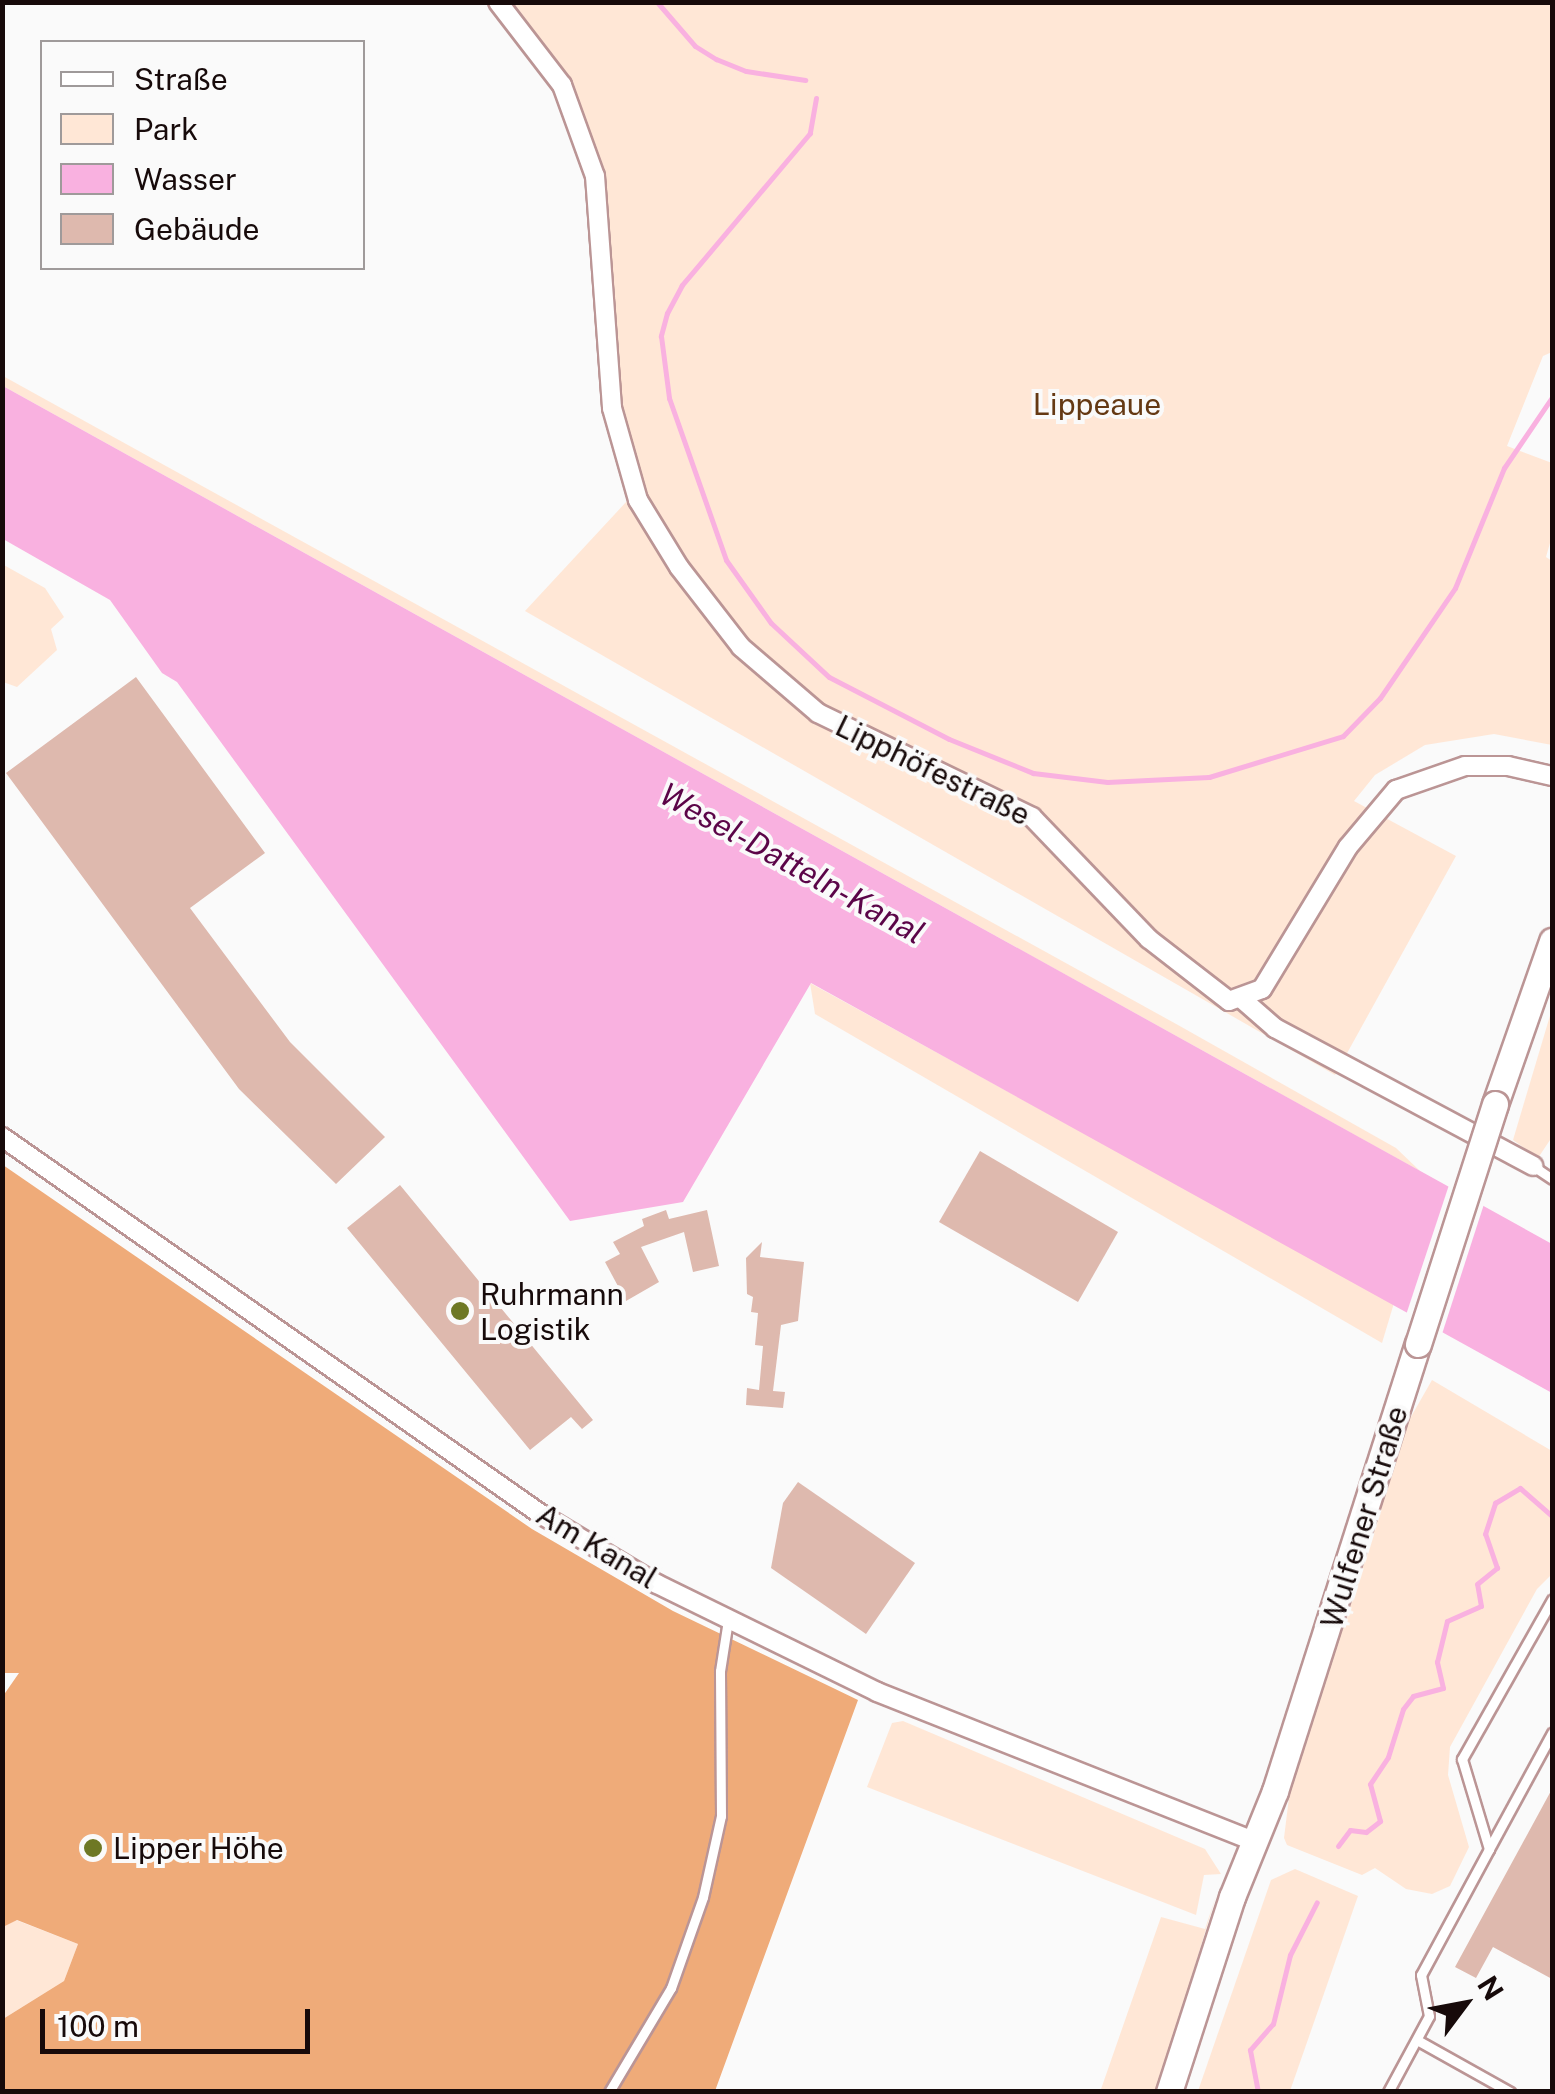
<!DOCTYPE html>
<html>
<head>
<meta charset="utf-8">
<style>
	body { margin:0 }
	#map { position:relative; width:1555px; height:2094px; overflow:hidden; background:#fafafa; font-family:"Public Sans",sans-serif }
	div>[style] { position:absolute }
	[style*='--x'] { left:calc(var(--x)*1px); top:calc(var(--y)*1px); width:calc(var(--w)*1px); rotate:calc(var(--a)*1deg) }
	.green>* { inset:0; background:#ffe7d6 }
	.forest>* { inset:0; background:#efab79 }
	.water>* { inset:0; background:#f9b1e0 }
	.pier>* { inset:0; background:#fafafa }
	.stream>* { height:5px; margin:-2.5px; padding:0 2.5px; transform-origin:2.5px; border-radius:2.5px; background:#f9b1e0 }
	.building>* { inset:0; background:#deb9ae }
	.roads { filter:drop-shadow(2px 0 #bb9595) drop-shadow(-2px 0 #bb9595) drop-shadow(0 2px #bb9595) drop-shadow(0 -2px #bb9595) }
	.service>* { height:9px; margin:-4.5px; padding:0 4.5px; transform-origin:4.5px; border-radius:4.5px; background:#fff }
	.minor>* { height:18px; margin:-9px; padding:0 9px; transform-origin:9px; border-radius:9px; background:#fff }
	.secondary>* { height:25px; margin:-12.5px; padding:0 12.5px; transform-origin:12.5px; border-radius:12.5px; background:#fff }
	.bridges { filter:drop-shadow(2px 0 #bb9595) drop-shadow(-2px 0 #bb9595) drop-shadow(0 2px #bb9595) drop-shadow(0 -2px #bb9595) }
	.secondary-bridge>* { height:25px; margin:-12.5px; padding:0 12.5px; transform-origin:12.5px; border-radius:12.5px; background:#fff }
	.dots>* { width:28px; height:28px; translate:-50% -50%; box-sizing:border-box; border:5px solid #fafafa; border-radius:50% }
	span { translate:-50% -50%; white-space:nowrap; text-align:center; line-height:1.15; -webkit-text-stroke:8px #fafafa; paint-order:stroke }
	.park-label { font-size:30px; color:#653913 }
	.street-label { font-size:30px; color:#170a0a }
	.poi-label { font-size:30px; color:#170a0a }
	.left { translate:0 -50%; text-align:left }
	.water-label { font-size:32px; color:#5b0548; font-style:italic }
	.frame { position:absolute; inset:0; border:5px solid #170a0a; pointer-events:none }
	.legend { position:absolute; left:40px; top:40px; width:325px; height:230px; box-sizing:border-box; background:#fafafa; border:2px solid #9f9a9a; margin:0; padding:12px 18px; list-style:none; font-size:30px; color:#170a0a }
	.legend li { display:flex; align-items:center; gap:20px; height:50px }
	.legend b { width:50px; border:2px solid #9f9a9a }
	.north { position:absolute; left:1415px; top:1954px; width:100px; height:100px; -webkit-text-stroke:8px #fafafa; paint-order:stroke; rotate:58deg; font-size:28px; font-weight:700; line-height:40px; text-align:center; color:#170a0a }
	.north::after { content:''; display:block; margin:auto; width:35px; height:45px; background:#170a0a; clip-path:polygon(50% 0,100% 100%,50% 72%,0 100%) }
	.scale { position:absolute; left:40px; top:2009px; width:270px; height:45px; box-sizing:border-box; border:5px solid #170a0a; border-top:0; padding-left:12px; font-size:30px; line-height:35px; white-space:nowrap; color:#170a0a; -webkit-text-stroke:8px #fafafa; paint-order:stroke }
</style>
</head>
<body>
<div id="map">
	<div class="green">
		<div style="clip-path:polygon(506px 3px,1552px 3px,1552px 352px,1543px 356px,1507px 446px,1552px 463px,1552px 536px,1546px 557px,1552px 561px,1552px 745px,1494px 734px,1425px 745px,1375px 775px,1354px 801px,1456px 856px,1335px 1075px,525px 611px,627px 501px,727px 643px,781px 696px,901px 769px,1019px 825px,1040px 816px,810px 708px,673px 565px,615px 421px,597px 193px,558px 67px)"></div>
		<div style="clip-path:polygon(3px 376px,1178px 1025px,1396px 1148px,1420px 1171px,3px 386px)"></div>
		<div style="clip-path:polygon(2px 564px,45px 588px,64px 617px,51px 629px,57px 650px,17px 687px,3px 682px)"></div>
		<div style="clip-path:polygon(810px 983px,1394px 1303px,1382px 1343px,815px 1014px)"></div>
		<div style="clip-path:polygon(1552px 1009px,1552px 1137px,1538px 1158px,1513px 1140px)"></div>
		<div style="clip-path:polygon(1432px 1380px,1552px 1451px,1552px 1574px,1537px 1589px,1450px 1747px,1448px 1775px,1469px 1847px,1450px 1886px,1432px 1894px,1406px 1889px,1375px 1868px,1362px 1875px,1287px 1845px,1284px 1838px,1290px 1789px,1408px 1422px)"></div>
		<div style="clip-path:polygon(903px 1721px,1205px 1849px,1221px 1874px,1204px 1875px,1196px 1915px,867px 1787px,892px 1723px)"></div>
		<div style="clip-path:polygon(1295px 1869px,1358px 1896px,1290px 2091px,1198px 2091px,1271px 1880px)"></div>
		<div style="clip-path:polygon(1217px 1893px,1157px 2091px,1100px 2092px,1161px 1917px,1205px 1929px)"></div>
		<div style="clip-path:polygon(16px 1920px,78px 1944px,64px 1981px,3px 2019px,3px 1927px)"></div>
	</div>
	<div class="forest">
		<div style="clip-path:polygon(3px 1165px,532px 1529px,673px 1611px,858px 1700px,715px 2091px,3px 2091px,3px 2019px,64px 1981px,78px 1944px,17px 1920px,3px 1927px,3px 1696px,19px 1673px,2px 1673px)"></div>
	</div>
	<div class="water">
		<div style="clip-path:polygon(3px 386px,1552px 1244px,1552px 1393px,811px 983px,683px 1202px,570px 1221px,177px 682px,162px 673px,110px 600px,3px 539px)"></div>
	</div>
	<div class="pier">
		<div style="clip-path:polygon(1450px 1182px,1485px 1201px,1442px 1334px,1406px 1315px)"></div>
	</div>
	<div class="stream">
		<div style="--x:657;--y:2;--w:58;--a:49.2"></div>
		<div style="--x:695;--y:46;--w:25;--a:32"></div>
		<div style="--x:716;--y:59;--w:32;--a:22"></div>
		<div style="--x:746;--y:71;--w:60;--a:8.7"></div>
		<div style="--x:816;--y:98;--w:36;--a:100"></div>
		<div style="--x:810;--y:133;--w:199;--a:130.1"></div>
		<div style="--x:682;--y:285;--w:32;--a:118"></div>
		<div style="--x:667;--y:313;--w:24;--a:105"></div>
		<div style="--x:661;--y:336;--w:63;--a:82.6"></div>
		<div style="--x:669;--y:398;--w:172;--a:70.6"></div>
		<div style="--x:726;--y:560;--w:77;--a:54.5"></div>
		<div style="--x:771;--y:623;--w:79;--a:43"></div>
		<div style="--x:829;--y:677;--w:135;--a:27.3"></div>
		<div style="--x:949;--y:739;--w:91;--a:22"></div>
		<div style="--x:1033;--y:773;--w:75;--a:6.9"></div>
		<div style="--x:1107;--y:782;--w:102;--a:-2.8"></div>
		<div style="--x:1209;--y:777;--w:140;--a:-17"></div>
		<div style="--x:1343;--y:736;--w:53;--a:-45.8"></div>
		<div style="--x:1380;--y:698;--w:133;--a:-55.7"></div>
		<div style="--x:1455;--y:588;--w:130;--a:-67.8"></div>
		<div style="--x:1504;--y:468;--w:86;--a:-55.9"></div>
		<div style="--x:1338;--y:1846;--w:20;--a:-53"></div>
		<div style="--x:1350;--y:1830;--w:16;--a:7"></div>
		<div style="--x:1366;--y:1832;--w:18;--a:-38"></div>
		<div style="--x:1380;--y:1821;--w:38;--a:-105"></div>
		<div style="--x:1370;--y:1784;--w:32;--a:-56"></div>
		<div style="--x:1388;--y:1757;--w:50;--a:-72.6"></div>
		<div style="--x:1403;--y:1709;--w:16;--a:-52"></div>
		<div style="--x:1413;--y:1696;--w:31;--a:-15"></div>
		<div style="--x:1443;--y:1688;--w:27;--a:-103"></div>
		<div style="--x:1437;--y:1662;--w:42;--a:-76.3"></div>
		<div style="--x:1447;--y:1621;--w:37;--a:-24"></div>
		<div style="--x:1481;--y:1606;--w:22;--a:-100"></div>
		<div style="--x:1477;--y:1584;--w:26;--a:-39"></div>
		<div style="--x:1497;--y:1568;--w:36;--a:-109"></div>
		<div style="--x:1485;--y:1534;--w:33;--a:-72"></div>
		<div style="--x:1495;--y:1503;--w:29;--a:-31"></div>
		<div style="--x:1520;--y:1488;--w:43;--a:41.2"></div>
		<div style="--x:1258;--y:2092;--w:43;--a:-100.8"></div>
		<div style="--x:1250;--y:2050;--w:35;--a:-49"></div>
		<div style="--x:1273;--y:2024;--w:71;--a:-76.2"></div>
		<div style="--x:1290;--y:1955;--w:59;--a:-63"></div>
	</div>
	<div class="building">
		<div style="clip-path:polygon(136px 677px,265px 853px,190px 908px,290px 1042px,385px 1137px,336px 1184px,239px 1089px,6px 773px)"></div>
		<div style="clip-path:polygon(980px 1151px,1118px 1232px,1078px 1302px,939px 1222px)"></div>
		<div style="clip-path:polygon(400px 1185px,593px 1420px,582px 1429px,571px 1417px,530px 1450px,347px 1228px)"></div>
		<div style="clip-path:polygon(666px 1210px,669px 1219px,707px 1210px,719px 1266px,693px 1272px,684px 1232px,641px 1247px,659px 1282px,626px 1301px,605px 1262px,620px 1254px,613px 1242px,644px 1226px,642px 1219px)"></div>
		<div style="clip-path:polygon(762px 1242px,760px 1257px,804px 1262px,798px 1321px,781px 1325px,773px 1391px,785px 1392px,783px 1408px,746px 1405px,747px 1388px,759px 1390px,763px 1346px,755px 1345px,758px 1313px,751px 1312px,753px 1297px,747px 1294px,746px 1258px)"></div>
		<div style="clip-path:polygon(798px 1482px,915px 1563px,866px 1634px,771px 1568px,783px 1503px)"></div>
		<div style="clip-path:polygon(1552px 1789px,1552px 1979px,1493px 1947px,1476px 1978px,1455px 1967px)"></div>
	</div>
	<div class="roads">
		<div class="service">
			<div style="--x:1533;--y:1166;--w:23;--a:34"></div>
			<div style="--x:1489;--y:1849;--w:132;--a:-61.5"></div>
			<div style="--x:1417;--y:2040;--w:107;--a:29.2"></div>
			<div style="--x:609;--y:2092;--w:121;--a:-59.2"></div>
			<div style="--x:671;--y:1988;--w:96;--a:-70.6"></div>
			<div style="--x:703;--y:1897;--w:83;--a:-77.5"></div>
			<div style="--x:721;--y:1816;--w:145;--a:-90.4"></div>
			<div style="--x:720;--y:1671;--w:52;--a:-81.1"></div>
			<div style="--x:1388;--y:2092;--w:86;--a:-61.7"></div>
			<div style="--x:1429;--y:2016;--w:42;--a:-101"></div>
			<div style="--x:1421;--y:1975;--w:143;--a:-61.6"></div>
			<div style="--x:1489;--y:1849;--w:94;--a:-106.7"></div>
			<div style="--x:1462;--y:1759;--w:183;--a:-60.5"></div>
		</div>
		<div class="minor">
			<div style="--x:498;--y:2;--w:105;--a:52.4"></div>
			<div style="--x:562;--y:85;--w:97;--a:70.1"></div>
			<div style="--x:595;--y:176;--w:233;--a:85.8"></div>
			<div style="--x:612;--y:408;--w:96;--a:74.2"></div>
			<div style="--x:638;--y:500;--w:79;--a:58.5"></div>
			<div style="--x:679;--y:567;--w:101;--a:52.2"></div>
			<div style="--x:741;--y:647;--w:101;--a:40.6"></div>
			<div style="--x:818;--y:713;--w:238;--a:25.9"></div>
			<div style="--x:1032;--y:817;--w:169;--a:46.2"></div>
			<div style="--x:1149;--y:939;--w:101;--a:37.8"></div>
			<div style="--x:1229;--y:1001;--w:35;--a:-20"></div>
			<div style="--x:1262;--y:989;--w:166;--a:-58.8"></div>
			<div style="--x:1348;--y:847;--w:75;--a:-49.9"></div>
			<div style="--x:1396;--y:790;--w:73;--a:-19.2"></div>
			<div style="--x:1465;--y:766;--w:43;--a:0"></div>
			<div style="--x:1508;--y:766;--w:45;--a:12.8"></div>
			<div style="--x:1243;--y:1000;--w:43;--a:41.2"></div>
			<div style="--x:1275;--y:1028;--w:293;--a:28.1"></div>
			<div style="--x:2;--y:1137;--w:659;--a:34.99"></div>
			<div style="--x:542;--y:1515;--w:134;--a:31"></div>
			<div style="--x:657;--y:1584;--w:245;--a:26.1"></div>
			<div style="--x:877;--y:1692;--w:405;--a:21.6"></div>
		</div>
		<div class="secondary">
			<div style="--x:1495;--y:1104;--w:173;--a:-70.7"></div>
			<div style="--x:1169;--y:2092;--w:205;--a:-72.1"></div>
			<div style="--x:1232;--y:1897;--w:114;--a:-67.9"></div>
			<div style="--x:1275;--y:1791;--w:469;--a:-72.3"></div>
		</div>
	</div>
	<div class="bridges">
		<div class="secondary-bridge">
			<div style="--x:1418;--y:1344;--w:252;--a:-72.2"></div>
		</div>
	</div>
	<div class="dots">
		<div style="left:460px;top:1311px;background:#6e7824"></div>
		<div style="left:93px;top:1848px;background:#6e7824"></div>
	</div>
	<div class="park-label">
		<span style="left:1097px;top:404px">Lippeaue</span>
	</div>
	<div class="street-label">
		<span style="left:933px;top:770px;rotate:26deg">Lipphöfestraße</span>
		<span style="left:1364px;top:1517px;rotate:-73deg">Wulfener Straße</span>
		<span style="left:597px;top:1546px;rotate:31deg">Am Kanal</span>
	</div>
	<div class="poi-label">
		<span class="left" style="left:480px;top:1311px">Ruhrmann<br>Logistik</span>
		<span class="left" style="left:113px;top:1848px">Lipper Höhe</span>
	</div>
	<div class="water-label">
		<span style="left:792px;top:864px;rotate:29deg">Wesel-Datteln-Kanal</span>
	</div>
	<div class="frame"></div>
	<ul class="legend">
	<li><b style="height:12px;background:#fff"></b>Straße</li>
	<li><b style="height:28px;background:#ffe7d6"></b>Park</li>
	<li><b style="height:28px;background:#f9b1e0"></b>Wasser</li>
	<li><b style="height:28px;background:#deb9ae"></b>Gebäude</li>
	</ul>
	<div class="north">N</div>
	<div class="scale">100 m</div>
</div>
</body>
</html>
